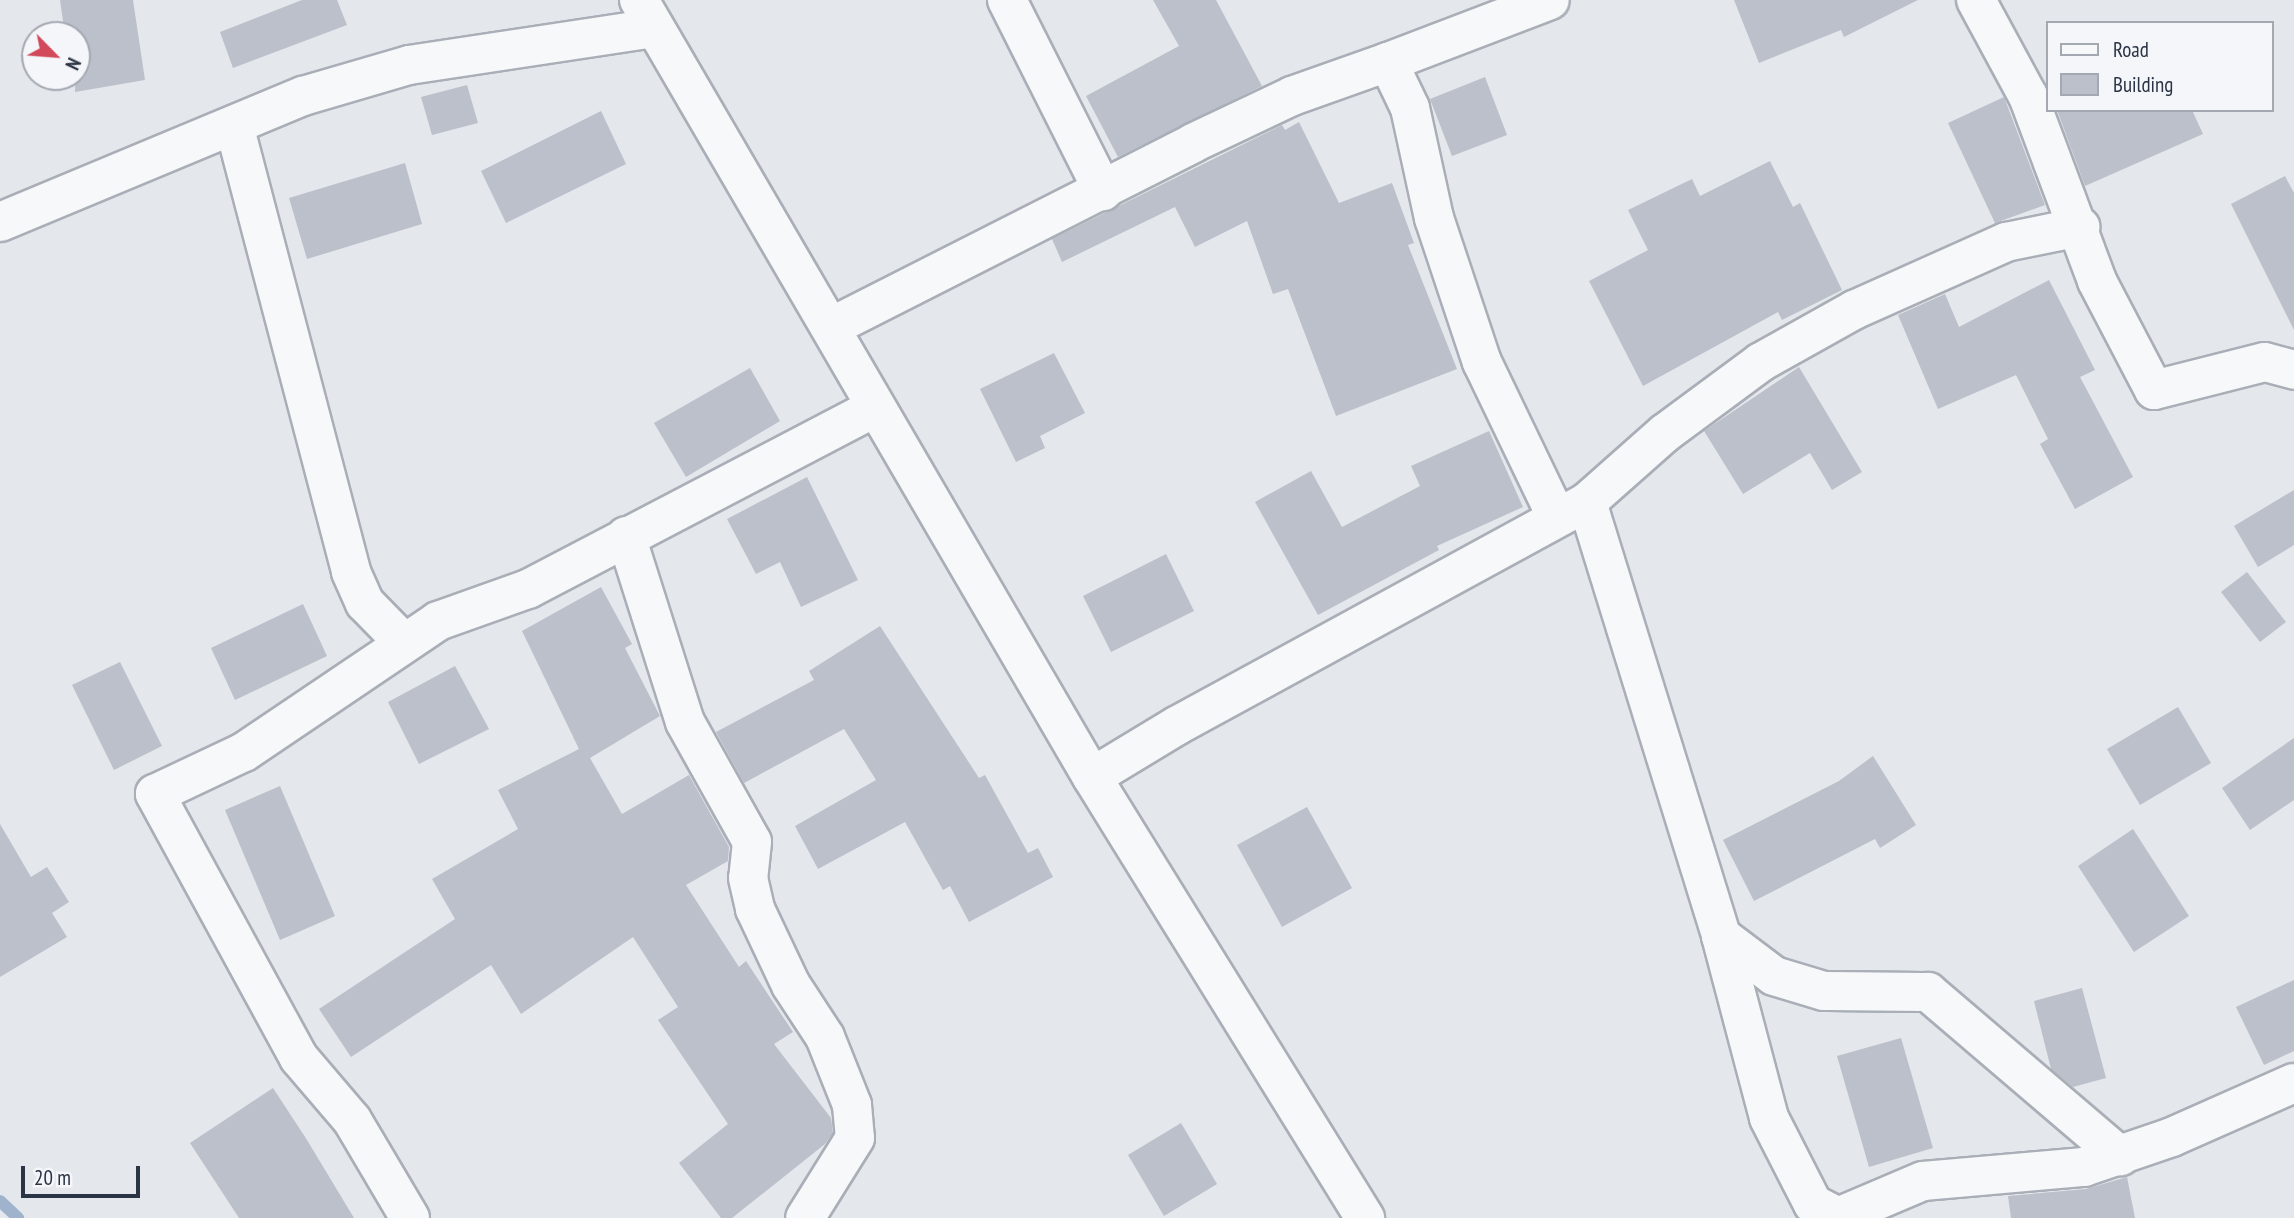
<!DOCTYPE html>
<html>
<head>
<meta charset="utf-8">
<style>
	body { margin:0 }
	#map { position:relative; width:2294px; height:1218px; overflow:hidden; background:#e4e7ec; font-family:"PT Sans Narrow",sans-serif }
	div>[style] { position:absolute }
	[style*='--x'] { left:calc(var(--x)*1px); top:calc(var(--y)*1px); width:calc(var(--w)*1px); rotate:calc(var(--a)*1deg) }
	.stream>* { height:12px; margin:-6px; padding:0 6px; transform-origin:6px; border-radius:6px; background:#9fb4cc }
	.building>* { inset:0; background:#bbc0ca }
	.roads { filter:drop-shadow(2px 0 #a9aeb7) drop-shadow(-2px 0 #a9aeb7) drop-shadow(0 2px #a9aeb7) drop-shadow(0 -2px #a9aeb7) }
	.minor>* { height:38px; margin:-19px; padding:0 19px; transform-origin:19px; border-radius:19px; background:#f7f8fa }
	span { translate:-50% -50%; white-space:nowrap; text-align:center; line-height:1.15; -webkit-text-stroke:7px #f4f6f9; paint-order:stroke }
	.legend { position:absolute; left:2046px; top:21px; width:228px; height:91px; box-sizing:border-box; background:#f4f6f9; border:2px solid #a4a8b1; margin:0; padding:9px 12px; list-style:none; font-size:21px; color:#2b3445 }
	.legend li { display:flex; align-items:center; gap:14px; height:35px }
	.legend b { width:35px; border:2px solid #a4a8b1 }
	.north { position:absolute; left:21px; top:21px; width:70px; height:70px; box-sizing:border-box; background:#f4f6f9; border:2px solid #a4a8b1; border-radius:50%; rotate:115deg; font-size:19px; font-weight:700; line-height:28px; text-align:center; color:#2b3445 }
	.north::after { content:''; display:block; margin:auto; width:24px; height:32px; background:#d1495b; clip-path:polygon(50% 0,100% 100%,50% 72%,0 100%) }
	.scale { position:absolute; left:21px; top:1166px; width:119px; height:32px; box-sizing:border-box; border:4px solid #2b3445; border-top:0; padding-left:9px; font-size:21px; line-height:24px; white-space:nowrap; color:#2b3445; -webkit-text-stroke:5px #f4f6f9; paint-order:stroke }
</style>
</head>
<body>
<div id="map">
	<div class="stream">
		<div style="--x:0;--y:1201;--w:25;--a:43"></div>
	</div>
	<div class="building">
		<div style="clip-path:polygon(60px 0,133px 0,145px 80px,75px 92px,77px 35px,65px 35px)"></div>
		<div style="clip-path:polygon(302px 0,337px 0,347px 25px,233px 68px,220px 32px)"></div>
		<div style="clip-path:polygon(1153px 0,1216px 0,1262px 86px,1118px 157px,1086px 96px,1179px 46px)"></div>
		<div style="clip-path:polygon(1734px 0,1918px 0,1844px 37px,1841px 30px,1759px 63px)"></div>
		<div style="clip-path:polygon(1485px 77px,1507px 135px,1452px 156px,1430px 99px)"></div>
		<div style="clip-path:polygon(467px 85px,478px 123px,432px 135px,421px 97px)"></div>
		<div style="clip-path:polygon(2004px 97px,2045px 205px,1995px 223px,1948px 123px)"></div>
		<div style="clip-path:polygon(2057px 110px,2192px 110px,2203px 134px,2085px 186px)"></div>
		<div style="clip-path:polygon(601px 111px,626px 164px,506px 223px,481px 171px)"></div>
		<div style="clip-path:polygon(1299px 122px,1339px 203px,1392px 183px,1414px 243px,1408px 245px,1457px 369px,1336px 416px,1288px 289px,1273px 294px,1247px 221px,1195px 247px,1175px 207px,1062px 262px,1052px 239px,1282px 125px,1285px 130px)"></div>
		<div style="clip-path:polygon(1770px 161px,1793px 207px,1800px 203px,1842px 290px,1782px 320px,1778px 312px,1643px 386px,1589px 281px,1648px 250px,1628px 210px,1692px 179px,1700px 196px)"></div>
		<div style="clip-path:polygon(405px 163px,422px 224px,307px 259px,289px 198px)"></div>
		<div style="clip-path:polygon(2285px 176px,2294px 193px,2294px 330px,2231px 204px)"></div>
		<div style="clip-path:polygon(2049px 280px,2095px 370px,2080px 377px,2133px 477px,2075px 509px,2040px 444px,2048px 439px,2016px 375px,1938px 409px,1898px 315px,1945px 294px,1959px 327px)"></div>
		<div style="clip-path:polygon(1054px 353px,1085px 413px,1040px 436px,1045px 448px,1016px 462px,980px 389px)"></div>
		<div style="clip-path:polygon(1799px 367px,1862px 472px,1832px 490px,1810px 453px,1743px 494px,1704px 431px)"></div>
		<div style="clip-path:polygon(750px 368px,780px 421px,686px 477px,654px 423px)"></div>
		<div style="clip-path:polygon(1489px 431px,1523px 507px,1437px 546px,1439px 550px,1318px 615px,1255px 502px,1311px 471px,1342px 527px,1420px 486px,1411px 466px)"></div>
		<div style="clip-path:polygon(807px 477px,858px 580px,801px 607px,780px 562px,756px 574px,727px 519px)"></div>
		<div style="clip-path:polygon(2294px 490px,2294px 545px,2258px 567px,2234px 526px)"></div>
		<div style="clip-path:polygon(1166px 554px,1194px 611px,1111px 652px,1083px 596px)"></div>
		<div style="clip-path:polygon(2247px 572px,2286px 622px,2260px 642px,2221px 592px)"></div>
		<div style="clip-path:polygon(601px 587px,632px 644px,625px 648px,660px 716px,590px 758px,622px 814px,689px 775px,729px 847px,728px 861px,686px 885px,739px 967px,746px 961px,793px 1032px,774px 1044px,831px 1118px,833px 1133px,825px 1144px,732px 1218px,721px 1218px,679px 1163px,728px 1124px,658px 1020px,678px 1007px,633px 937px,521px 1014px,491px 965px,351px 1057px,319px 1009px,455px 919px,432px 879px,518px 829px,498px 790px,579px 749px,522px 631px)"></div>
		<div style="clip-path:polygon(303px 604px,327px 656px,235px 700px,211px 648px)"></div>
		<div style="clip-path:polygon(880px 626px,979px 778px,985px 775px,1028px 853px,1038px 848px,1053px 877px,969px 922px,950px 886px,943px 890px,905px 822px,818px 869px,795px 826px,876px 780px,844px 729px,744px 783px,716px 732px,814px 680px,809px 671px)"></div>
		<div style="clip-path:polygon(120px 662px,162px 746px,114px 770px,72px 685px)"></div>
		<div style="clip-path:polygon(455px 666px,489px 729px,419px 764px,388px 702px)"></div>
		<div style="clip-path:polygon(2178px 707px,2211px 763px,2140px 805px,2107px 749px)"></div>
		<div style="clip-path:polygon(2294px 738px,2294px 800px,2250px 830px,2222px 788px)"></div>
		<div style="clip-path:polygon(1873px 756px,1916px 825px,1880px 848px,1875px 839px,1754px 901px,1723px 840px,1839px 781px)"></div>
		<div style="clip-path:polygon(280px 786px,335px 916px,280px 940px,225px 810px)"></div>
		<div style="clip-path:polygon(1307px 807px,1352px 888px,1282px 927px,1237px 845px)"></div>
		<div style="clip-path:polygon(0 824px,31px 877px,47px 867px,69px 902px,52px 913px,67px 937px,0 977px)"></div>
		<div style="clip-path:polygon(2133px 829px,2189px 916px,2134px 952px,2078px 866px)"></div>
		<div style="clip-path:polygon(2294px 980px,2294px 1051px,2264px 1065px,2236px 1007px)"></div>
		<div style="clip-path:polygon(2082px 988px,2106px 1078px,2073px 1087px,2051px 1069px,2034px 1001px)"></div>
		<div style="clip-path:polygon(1901px 1038px,1933px 1148px,1869px 1167px,1837px 1056px)"></div>
		<div style="clip-path:polygon(273px 1088px,307px 1140px,354px 1218px,239px 1218px,190px 1143px)"></div>
		<div style="clip-path:polygon(1181px 1123px,1217px 1184px,1164px 1216px,1128px 1155px)"></div>
		<div style="clip-path:polygon(2127px 1177px,2135px 1218px,2011px 1218px,2008px 1196px,2086px 1189px)"></div>
	</div>
	<div class="roads">
		<div class="minor">
			<div style="--x:639;--y:0;--w:899;--a:59.76"></div>
			<div style="--x:1092;--y:777;--w:519;--a:58.24"></div>
			<div style="--x:1007;--y:0;--w:214;--a:63.3"></div>
			<div style="--x:1976;--y:0;--w:109;--a:61.6"></div>
			<div style="--x:2028;--y:96;--w:197;--a:69.5"></div>
			<div style="--x:2097;--y:281;--w:123;--a:62.4"></div>
			<div style="--x:2154;--y:390;--w:114;--a:-14.2"></div>
			<div style="--x:2265;--y:362;--w:30;--a:15"></div>
			<div style="--x:1388;--y:62;--w:173;--a:-20.9"></div>
			<div style="--x:234;--y:125;--w:462;--a:75.3"></div>
			<div style="--x:351;--y:572;--w:34;--a:66"></div>
			<div style="--x:365;--y:603;--w:54;--a:45.7"></div>
			<div style="--x:0;--y:222;--w:328;--a:-22.6"></div>
			<div style="--x:303;--y:96;--w:110;--a:-16.3"></div>
			<div style="--x:409;--y:65;--w:248;--a:-8.6"></div>
			<div style="--x:833;--y:326;--w:404;--a:-26.9"></div>
			<div style="--x:1193;--y:143;--w:110;--a:-25.4"></div>
			<div style="--x:1292;--y:96;--w:102;--a:-19.5"></div>
			<div style="--x:1388;--y:62;--w:51;--a:64.4"></div>
			<div style="--x:1410;--y:108;--w:113;--a:77.7"></div>
			<div style="--x:1434;--y:218;--w:152;--a:71.6"></div>
			<div style="--x:1482;--y:362;--w:171;--a:64.3"></div>
			<div style="--x:1587;--y:502;--w:454;--a:72.8"></div>
			<div style="--x:1721;--y:936;--w:188;--a:75.2"></div>
			<div style="--x:1769;--y:1118;--w:97;--a:62.9"></div>
			<div style="--x:1813;--y:1204;--w:28;--a:27"></div>
			<div style="--x:1838;--y:1217;--w:92;--a:-23"></div>
			<div style="--x:1923;--y:1181;--w:162;--a:-5"></div>
			<div style="--x:2084;--y:1167;--w:93;--a:-18.8"></div>
			<div style="--x:2172;--y:1137;--w:133;--a:-23.9"></div>
			<div style="--x:626;--y:536;--w:195;--a:72.4"></div>
			<div style="--x:685;--y:722;--w:137;--a:60.8"></div>
			<div style="--x:752;--y:842;--w:36;--a:96"></div>
			<div style="--x:748;--y:878;--w:32;--a:77"></div>
			<div style="--x:755;--y:909;--w:84;--a:64.7"></div>
			<div style="--x:791;--y:985;--w:62;--a:56.8"></div>
			<div style="--x:825;--y:1037;--w:73;--a:68.3"></div>
			<div style="--x:852;--y:1105;--w:33;--a:85"></div>
			<div style="--x:855;--y:1138;--w:94;--a:122"></div>
			<div style="--x:1092;--y:777;--w:100;--a:-31.2"></div>
			<div style="--x:1178;--y:725;--w:466;--a:-28.6"></div>
			<div style="--x:1587;--y:502;--w:104;--a:-41.5"></div>
			<div style="--x:1665;--y:433;--w:119;--a:-36.5"></div>
			<div style="--x:1761;--y:362;--w:107;--a:-29.2"></div>
			<div style="--x:1854;--y:310;--w:167;--a:-24.1"></div>
			<div style="--x:2006;--y:242;--w:76;--a:-11.5"></div>
			<div style="--x:1721;--y:936;--w:66;--a:37"></div>
			<div style="--x:1774;--y:976;--w:52;--a:16.7"></div>
			<div style="--x:1824;--y:991;--w:104;--a:0.6"></div>
			<div style="--x:1928;--y:992;--w:253;--a:40.5"></div>
			<div style="--x:410;--y:1218;--w:114;--a:-120.6"></div>
			<div style="--x:352;--y:1120;--w:82;--a:-130.5"></div>
			<div style="--x:299;--y:1058;--w:301;--a:-118.6"></div>
			<div style="--x:155;--y:794;--w:98;--a:-25.3"></div>
			<div style="--x:244;--y:752;--w:234;--a:-34"></div>
			<div style="--x:438;--y:621;--w:96;--a:-19.6"></div>
			<div style="--x:528;--y:589;--w:390;--a:-27.6"></div>
		</div>
	</div>
	<ul class="legend">
	<li><b style="height:9px;background:#f7f8fa"></b>Road</li>
	<li><b style="height:19px;background:#bbc0ca"></b>Building</li>
	</ul>
	<div class="north">N</div>
	<div class="scale">20 m</div>
</div>
</body>
</html>
